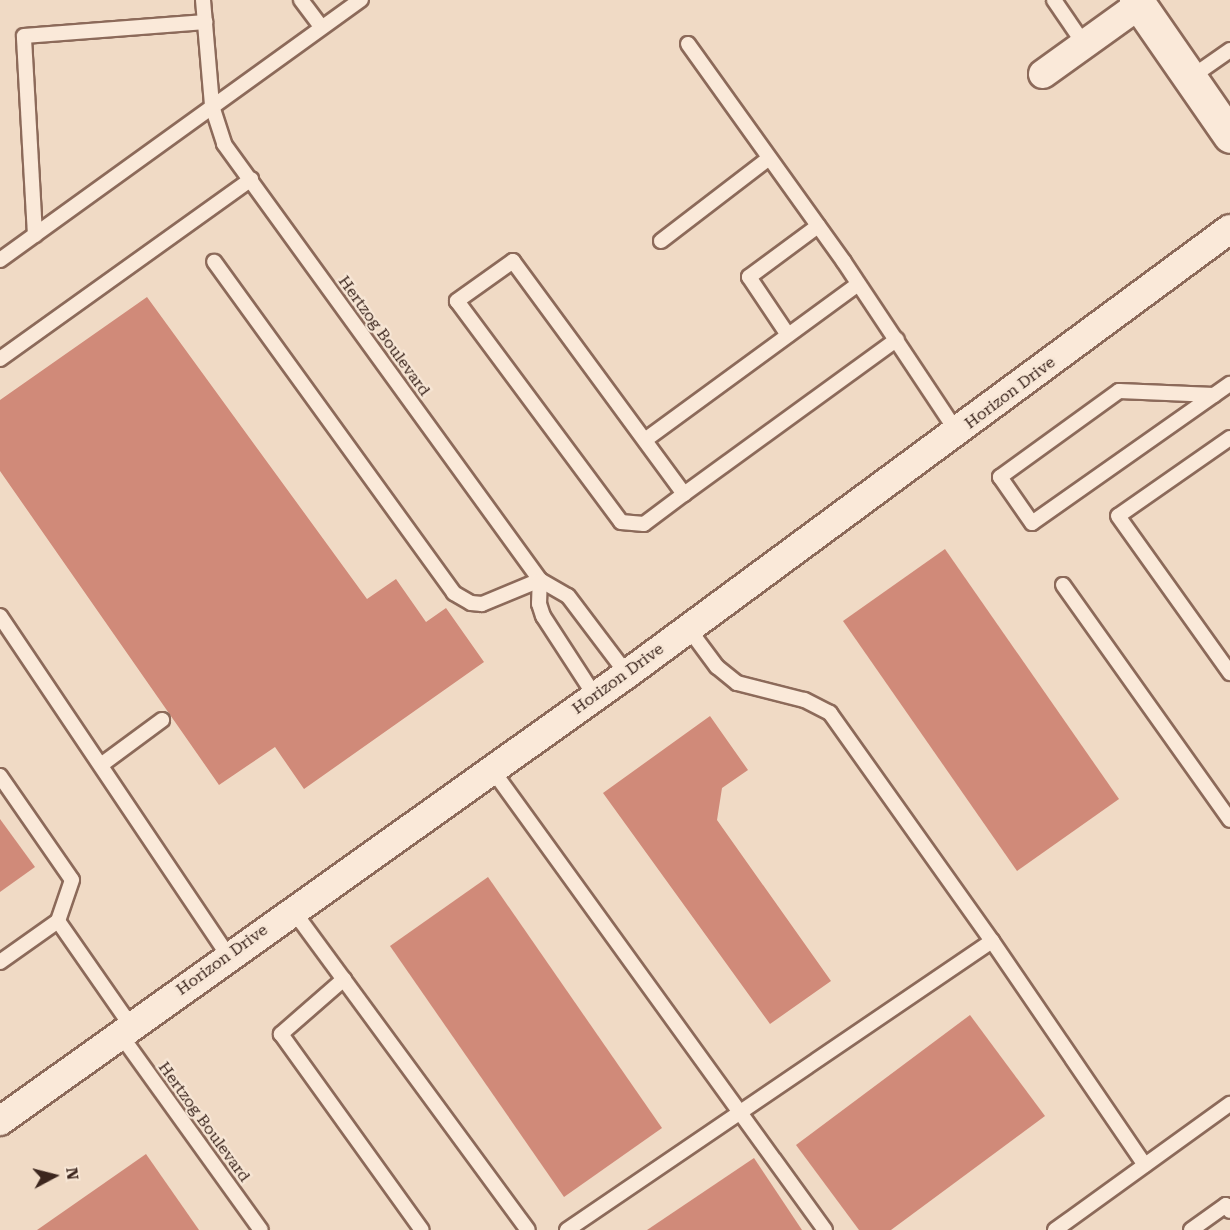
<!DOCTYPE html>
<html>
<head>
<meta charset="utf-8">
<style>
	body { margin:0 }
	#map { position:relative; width:1230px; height:1230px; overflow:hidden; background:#f0dac5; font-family:"Roboto Serif",serif }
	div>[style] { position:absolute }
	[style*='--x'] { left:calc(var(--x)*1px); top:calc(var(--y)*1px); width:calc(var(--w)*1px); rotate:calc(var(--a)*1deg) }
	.building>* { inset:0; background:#d08a79 }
	.roads { filter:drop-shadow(2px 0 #8c6a5a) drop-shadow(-2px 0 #8c6a5a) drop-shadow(0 2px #8c6a5a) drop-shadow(0 -2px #8c6a5a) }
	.lane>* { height:14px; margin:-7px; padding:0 7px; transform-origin:7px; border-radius:7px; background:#fae9d9 }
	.street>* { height:28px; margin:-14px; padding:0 14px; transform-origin:14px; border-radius:14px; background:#fae9d9 }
	.secondary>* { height:33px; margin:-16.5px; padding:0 16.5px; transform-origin:16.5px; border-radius:16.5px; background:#fae9d9 }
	span { translate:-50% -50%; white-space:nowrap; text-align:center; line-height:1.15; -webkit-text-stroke:4.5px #f7e6d5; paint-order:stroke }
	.street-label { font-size:16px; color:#3c261e }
	.north { position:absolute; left:24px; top:1146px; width:60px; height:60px; -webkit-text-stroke:4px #f7e6d5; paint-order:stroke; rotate:83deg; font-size:16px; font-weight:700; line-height:24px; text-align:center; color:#3c261e }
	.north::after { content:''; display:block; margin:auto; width:21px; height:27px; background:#3c261e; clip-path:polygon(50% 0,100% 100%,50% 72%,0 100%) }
</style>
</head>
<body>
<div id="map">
	<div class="building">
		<div style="clip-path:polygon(147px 297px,367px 599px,396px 579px,426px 622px,446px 608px,484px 662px,304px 789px,275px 747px,219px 785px,0 471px,0 400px)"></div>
		<div style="clip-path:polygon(945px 549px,1119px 799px,1017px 871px,843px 621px)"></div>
		<div style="clip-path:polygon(710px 716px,748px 770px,722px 788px,717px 820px,831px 981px,770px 1024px,603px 793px)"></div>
		<div style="clip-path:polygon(0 819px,35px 867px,0 892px)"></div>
		<div style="clip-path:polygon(488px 877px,662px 1128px,564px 1197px,390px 946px)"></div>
		<div style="clip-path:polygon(970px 1015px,1045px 1116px,891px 1230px,859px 1230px,796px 1145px)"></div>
		<div style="clip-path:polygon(146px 1154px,199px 1230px,37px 1230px)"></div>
		<div style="clip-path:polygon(754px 1158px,802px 1230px,647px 1230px)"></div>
	</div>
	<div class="roads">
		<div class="lane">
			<div style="--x:203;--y:0;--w:106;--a:85.1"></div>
			<div style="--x:212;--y:106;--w:40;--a:72"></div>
			<div style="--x:224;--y:144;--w:538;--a:54.07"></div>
			<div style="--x:540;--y:580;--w:63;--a:157.5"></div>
			<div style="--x:482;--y:604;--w:11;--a:-175"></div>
			<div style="--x:471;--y:603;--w:20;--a:-150"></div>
			<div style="--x:454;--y:593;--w:409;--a:-125.9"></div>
			<div style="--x:301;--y:0;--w:34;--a:53"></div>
			<div style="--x:1054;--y:0;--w:53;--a:55.7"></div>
			<div style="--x:688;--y:44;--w:268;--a:54.4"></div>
			<div style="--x:844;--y:262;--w:204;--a:56.4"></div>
			<div style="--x:1190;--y:78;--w:49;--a:-35"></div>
			<div style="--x:35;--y:235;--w:199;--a:-93.2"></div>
			<div style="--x:24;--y:36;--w:182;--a:-4.4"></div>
			<div style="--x:661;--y:241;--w:136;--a:-37.5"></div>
			<div style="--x:0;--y:260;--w:445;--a:-35.8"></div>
			<div style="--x:788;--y:335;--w:70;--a:-123.9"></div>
			<div style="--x:749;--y:277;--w:86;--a:-36.5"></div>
			<div style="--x:0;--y:359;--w:309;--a:-35.6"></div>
			<div style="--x:1214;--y:395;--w:95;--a:-177.6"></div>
			<div style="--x:1119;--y:391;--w:147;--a:144.1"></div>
			<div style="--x:1000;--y:477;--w:56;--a:55.2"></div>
			<div style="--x:1032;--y:523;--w:242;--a:-35.1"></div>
			<div style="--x:1230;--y:438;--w:136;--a:145.1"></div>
			<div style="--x:1118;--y:516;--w:193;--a:54.5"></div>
			<div style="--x:645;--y:440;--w:264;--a:-36.2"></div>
			<div style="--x:684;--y:494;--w:289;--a:-126.3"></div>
			<div style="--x:513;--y:261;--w:69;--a:144.5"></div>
			<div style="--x:457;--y:301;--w:275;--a:53.4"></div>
			<div style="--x:621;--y:522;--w:23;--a:5"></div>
			<div style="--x:644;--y:524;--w:50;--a:-36.9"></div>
			<div style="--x:684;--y:494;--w:263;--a:-36"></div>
			<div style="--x:1063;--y:585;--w:288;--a:54.6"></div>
			<div style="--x:0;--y:616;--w:409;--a:56.1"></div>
			<div style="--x:595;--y:696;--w:95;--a:-123"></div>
			<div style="--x:543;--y:616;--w:13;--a:-108"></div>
			<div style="--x:539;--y:604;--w:24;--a:-88"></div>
			<div style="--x:540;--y:580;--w:32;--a:30"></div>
			<div style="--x:568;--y:596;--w:98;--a:52.9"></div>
			<div style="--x:101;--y:765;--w:76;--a:-36.4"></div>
			<div style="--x:491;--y:768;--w:570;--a:54.14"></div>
			<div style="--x:0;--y:776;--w:126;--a:55.3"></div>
			<div style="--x:72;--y:880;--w:43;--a:108.9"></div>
			<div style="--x:292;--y:909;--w:398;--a:53.7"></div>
			<div style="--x:992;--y:941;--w:271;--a:55.7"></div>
			<div style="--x:0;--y:962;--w:71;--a:-35.3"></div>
			<div style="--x:58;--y:921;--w:128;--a:55.2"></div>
			<div style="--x:344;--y:979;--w:84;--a:138.9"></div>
			<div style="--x:281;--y:1034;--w:241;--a:54.3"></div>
			<div style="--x:120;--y:1034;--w:241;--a:54.3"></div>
			<div style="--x:567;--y:1230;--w:514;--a:-34.22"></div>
			<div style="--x:992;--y:941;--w:280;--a:-125.4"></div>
			<div style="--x:830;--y:713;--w:29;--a:-153"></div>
			<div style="--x:804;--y:700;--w:69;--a:-165.8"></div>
			<div style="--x:737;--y:683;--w:26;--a:-141"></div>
			<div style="--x:717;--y:667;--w:49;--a:-126.6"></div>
			<div style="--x:1055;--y:1230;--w:216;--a:-35.8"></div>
			<div style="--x:1191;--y:1230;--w:43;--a:-35.5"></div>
			<div style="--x:1226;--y:1205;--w:7;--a:56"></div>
		</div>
		<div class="street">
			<div style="--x:1043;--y:74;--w:118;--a:-35.7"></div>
			<div style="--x:0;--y:1121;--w:770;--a:-35.49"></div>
			<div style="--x:627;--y:674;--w:749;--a:-36.43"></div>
		</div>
		<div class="secondary">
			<div style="--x:1136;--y:0;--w:165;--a:55.3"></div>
		</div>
	</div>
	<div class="street-label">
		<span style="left:384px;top:336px;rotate:54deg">Hertzog Boulevard</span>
		<span style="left:1010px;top:393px;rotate:-37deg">Horizon Drive</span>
		<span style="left:618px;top:679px;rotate:-36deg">Horizon Drive</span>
		<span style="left:222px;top:960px;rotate:-36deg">Horizon Drive</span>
		<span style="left:204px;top:1122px;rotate:54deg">Hertzog Boulevard</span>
	</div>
	<div class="north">N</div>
</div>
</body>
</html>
